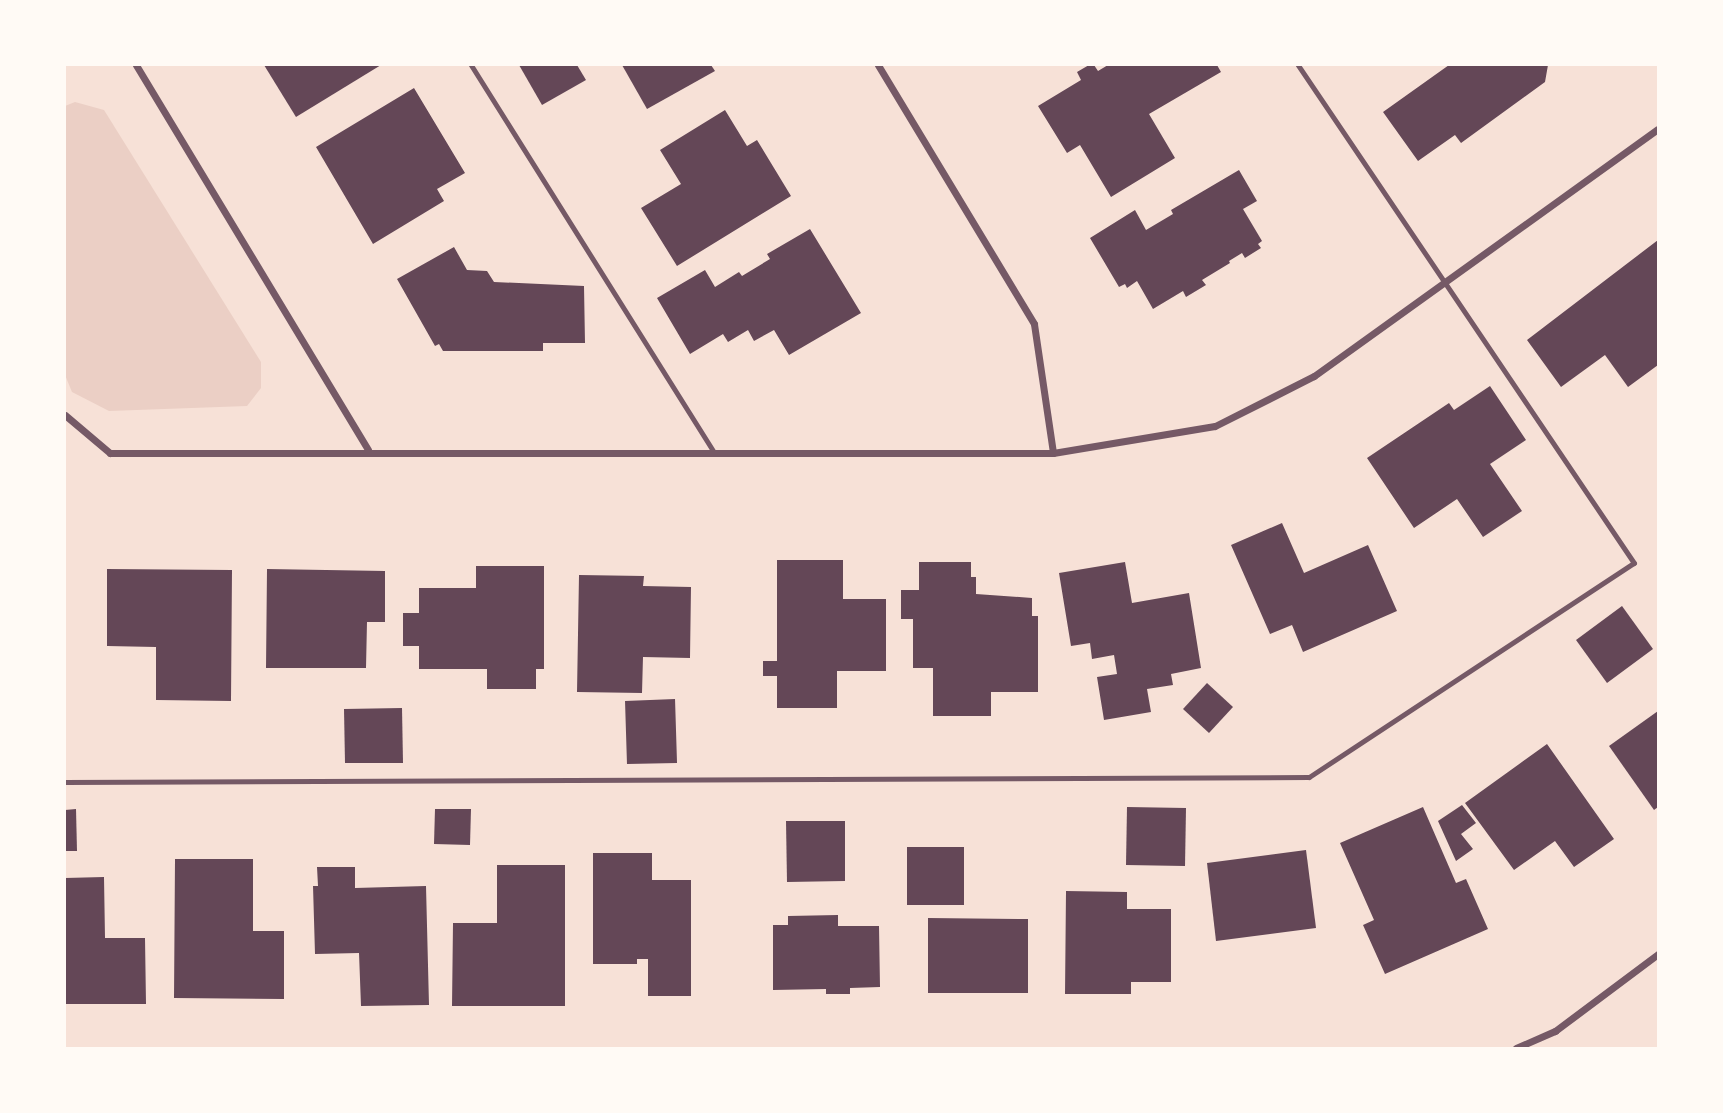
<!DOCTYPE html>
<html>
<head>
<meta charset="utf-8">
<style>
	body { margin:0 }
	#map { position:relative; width:1723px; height:1113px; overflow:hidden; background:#f7e1d7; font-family:Montserrat,sans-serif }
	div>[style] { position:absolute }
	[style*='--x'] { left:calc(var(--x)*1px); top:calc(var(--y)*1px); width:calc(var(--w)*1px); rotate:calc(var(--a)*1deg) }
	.green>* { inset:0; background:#ebcfc5 }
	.building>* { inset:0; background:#644757 }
	.service>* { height:5px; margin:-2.5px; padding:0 2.5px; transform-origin:2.5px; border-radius:2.5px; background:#755966 }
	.minor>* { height:7px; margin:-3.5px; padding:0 3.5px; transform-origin:3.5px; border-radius:3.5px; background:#755966 }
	span { translate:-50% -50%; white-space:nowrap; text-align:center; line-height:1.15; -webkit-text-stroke:7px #fffaf5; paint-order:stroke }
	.frame { position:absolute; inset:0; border:66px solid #fffaf5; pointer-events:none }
</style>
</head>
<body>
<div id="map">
	<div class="green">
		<div style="clip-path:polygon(75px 102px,104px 110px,261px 362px,261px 388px,247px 406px,109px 411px,72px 392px,65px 375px,65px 106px)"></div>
	</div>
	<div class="building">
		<div style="clip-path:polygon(264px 65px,381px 65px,296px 117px)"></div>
		<div style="clip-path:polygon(519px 65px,577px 65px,586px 80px,542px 105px)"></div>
		<div style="clip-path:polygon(622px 65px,711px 65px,715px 71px,647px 109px)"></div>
		<div style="clip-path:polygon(1089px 65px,1094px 65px,1098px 71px,1108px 65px,1217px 65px,1221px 72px,1149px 114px,1175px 158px,1111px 197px,1080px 145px,1067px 153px,1038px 106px,1081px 80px,1077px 72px)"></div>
		<div style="clip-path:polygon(1449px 65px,1548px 65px,1545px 82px,1461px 143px,1455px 135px,1418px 161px,1383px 112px)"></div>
		<div style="clip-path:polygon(414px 88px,465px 173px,437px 189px,444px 201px,373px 244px,316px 147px)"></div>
		<div style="clip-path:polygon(725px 110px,747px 146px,757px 140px,791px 196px,677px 266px,641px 208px,681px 184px,660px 150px)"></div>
		<div style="clip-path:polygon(1239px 170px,1257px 201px,1243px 209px,1262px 241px,1258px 244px,1261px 248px,1245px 258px,1242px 253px,1229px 261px,1230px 263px,1202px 280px,1206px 285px,1186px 297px,1183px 291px,1153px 309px,1137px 281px,1127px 288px,1125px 284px,1119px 287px,1090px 238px,1135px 210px,1146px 230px,1173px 214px,1171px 210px)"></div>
		<div style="clip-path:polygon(810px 229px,861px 313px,789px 355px,774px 330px,754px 341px,748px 330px,728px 342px,723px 334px,690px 354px,657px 298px,705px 270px,715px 287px,739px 272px,742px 276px,770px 259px,767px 254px)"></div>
		<div style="clip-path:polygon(1658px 240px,1658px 365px,1628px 387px,1605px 355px,1561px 387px,1527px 340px)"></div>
		<div style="clip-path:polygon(454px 247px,467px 270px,487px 271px,494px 282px,584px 286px,585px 343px,543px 343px,543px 351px,443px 351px,439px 344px,435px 346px,397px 279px)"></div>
		<div style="clip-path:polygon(1490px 386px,1526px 440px,1490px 464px,1522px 511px,1483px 537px,1457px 499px,1414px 528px,1367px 458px,1449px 403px,1454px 410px)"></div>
		<div style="clip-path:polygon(1282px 523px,1304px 573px,1368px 545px,1397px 611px,1303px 652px,1292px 625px,1270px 634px,1231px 545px)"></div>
		<div style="clip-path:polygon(777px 560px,843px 560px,843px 599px,886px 599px,886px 671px,837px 671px,837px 708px,777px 708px,777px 676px,763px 676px,763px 661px,777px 661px)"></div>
		<div style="clip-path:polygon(919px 562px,971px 562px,971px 577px,976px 577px,976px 594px,1032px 598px,1032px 616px,1038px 616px,1038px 692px,991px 692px,991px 716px,933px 716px,933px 668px,913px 668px,913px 619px,901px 619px,901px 590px,919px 590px)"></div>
		<div style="clip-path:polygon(1125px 562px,1132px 603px,1189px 593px,1201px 668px,1171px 674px,1173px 685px,1147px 689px,1151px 712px,1104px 720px,1097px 677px,1117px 674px,1114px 655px,1092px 659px,1090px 643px,1071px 646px,1059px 573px)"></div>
		<div style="clip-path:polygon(476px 566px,544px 566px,544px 669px,536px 669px,536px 689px,487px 689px,487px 669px,419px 669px,419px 646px,403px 646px,403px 613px,419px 613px,419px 588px,476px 588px)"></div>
		<div style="clip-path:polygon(107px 569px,232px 570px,231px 701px,156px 700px,156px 647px,107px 646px)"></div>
		<div style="clip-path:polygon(267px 569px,385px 571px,385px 622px,367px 622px,366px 668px,266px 668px)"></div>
		<div style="clip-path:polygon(579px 575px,644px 576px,643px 586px,691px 587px,690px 658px,643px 657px,642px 693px,577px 692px)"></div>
		<div style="clip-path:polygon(1622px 606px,1653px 649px,1607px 683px,1576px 640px)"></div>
		<div style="clip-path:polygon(1207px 683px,1233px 707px,1209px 733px,1183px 709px)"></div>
		<div style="clip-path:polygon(675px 699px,677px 763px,627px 764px,625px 701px)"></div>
		<div style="clip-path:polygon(402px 708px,403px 763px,345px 763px,344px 709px)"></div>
		<div style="clip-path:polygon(1658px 711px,1658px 807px,1654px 810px,1609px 746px)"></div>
		<div style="clip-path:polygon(1547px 744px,1614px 839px,1574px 867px,1555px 841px,1514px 870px,1465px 803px)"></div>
		<div style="clip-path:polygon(1462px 805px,1476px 823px,1461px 834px,1473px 849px,1456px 861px,1438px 821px)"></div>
		<div style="clip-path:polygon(1127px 807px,1186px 808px,1185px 866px,1126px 865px)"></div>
		<div style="clip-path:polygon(1423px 807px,1456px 883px,1466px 879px,1488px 929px,1385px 974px,1363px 925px,1374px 920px,1340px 843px)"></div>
		<div style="clip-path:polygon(76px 809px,77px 851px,65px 851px,65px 810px)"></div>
		<div style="clip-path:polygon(435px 809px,471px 809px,470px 845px,434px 844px)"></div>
		<div style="clip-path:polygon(786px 821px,845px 821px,845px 881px,787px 882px)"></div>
		<div style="clip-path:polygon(907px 847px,964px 847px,964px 905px,907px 905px)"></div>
		<div style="clip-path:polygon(1306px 850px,1316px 928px,1216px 941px,1207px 863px)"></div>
		<div style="clip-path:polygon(593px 853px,652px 853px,652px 880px,691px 880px,691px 996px,648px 996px,648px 959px,637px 959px,637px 964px,593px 964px)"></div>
		<div style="clip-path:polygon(175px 859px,253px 859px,253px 931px,284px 931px,284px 999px,174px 998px)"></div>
		<div style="clip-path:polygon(497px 865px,565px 865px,565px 1006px,452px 1006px,453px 923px,497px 923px)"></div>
		<div style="clip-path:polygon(317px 867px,355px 867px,355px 888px,426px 886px,429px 1005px,361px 1006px,359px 953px,315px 954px,313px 886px,318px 886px)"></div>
		<div style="clip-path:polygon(104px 877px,105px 938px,145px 938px,146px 1004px,65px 1004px,65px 878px)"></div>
		<div style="clip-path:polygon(1066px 891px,1127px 892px,1127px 909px,1171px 909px,1171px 982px,1131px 982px,1131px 994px,1065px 994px)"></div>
		<div style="clip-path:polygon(838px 915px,838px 926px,879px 926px,880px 987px,850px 988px,850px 994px,826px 994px,826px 989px,773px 990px,773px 925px,788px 925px,788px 916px)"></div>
		<div style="clip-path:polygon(928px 918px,1028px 919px,1028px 993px,928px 993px)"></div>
	</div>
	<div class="service">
		<div style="--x:471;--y:65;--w:456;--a:57.9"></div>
		<div style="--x:65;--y:782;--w:1244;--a:-0.23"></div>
		<div style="--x:1309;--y:777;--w:389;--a:-33.4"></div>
		<div style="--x:1634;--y:563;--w:601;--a:-124.01"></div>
	</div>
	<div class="minor">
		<div style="--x:136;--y:65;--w:449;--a:58.9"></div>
		<div style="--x:878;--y:65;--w:302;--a:58.9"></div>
		<div style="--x:1034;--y:324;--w:130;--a:81.6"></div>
		<div style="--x:65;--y:415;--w:59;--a:40.2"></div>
		<div style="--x:110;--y:453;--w:943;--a:0"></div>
		<div style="--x:1053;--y:453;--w:164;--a:-9.5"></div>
		<div style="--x:1215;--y:426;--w:111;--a:-26.8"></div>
		<div style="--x:1314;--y:376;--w:423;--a:-35.7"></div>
		<div style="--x:1516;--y:1048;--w:43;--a:-23.6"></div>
		<div style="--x:1555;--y:1031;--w:129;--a:-36.8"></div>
	</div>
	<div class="frame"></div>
</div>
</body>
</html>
